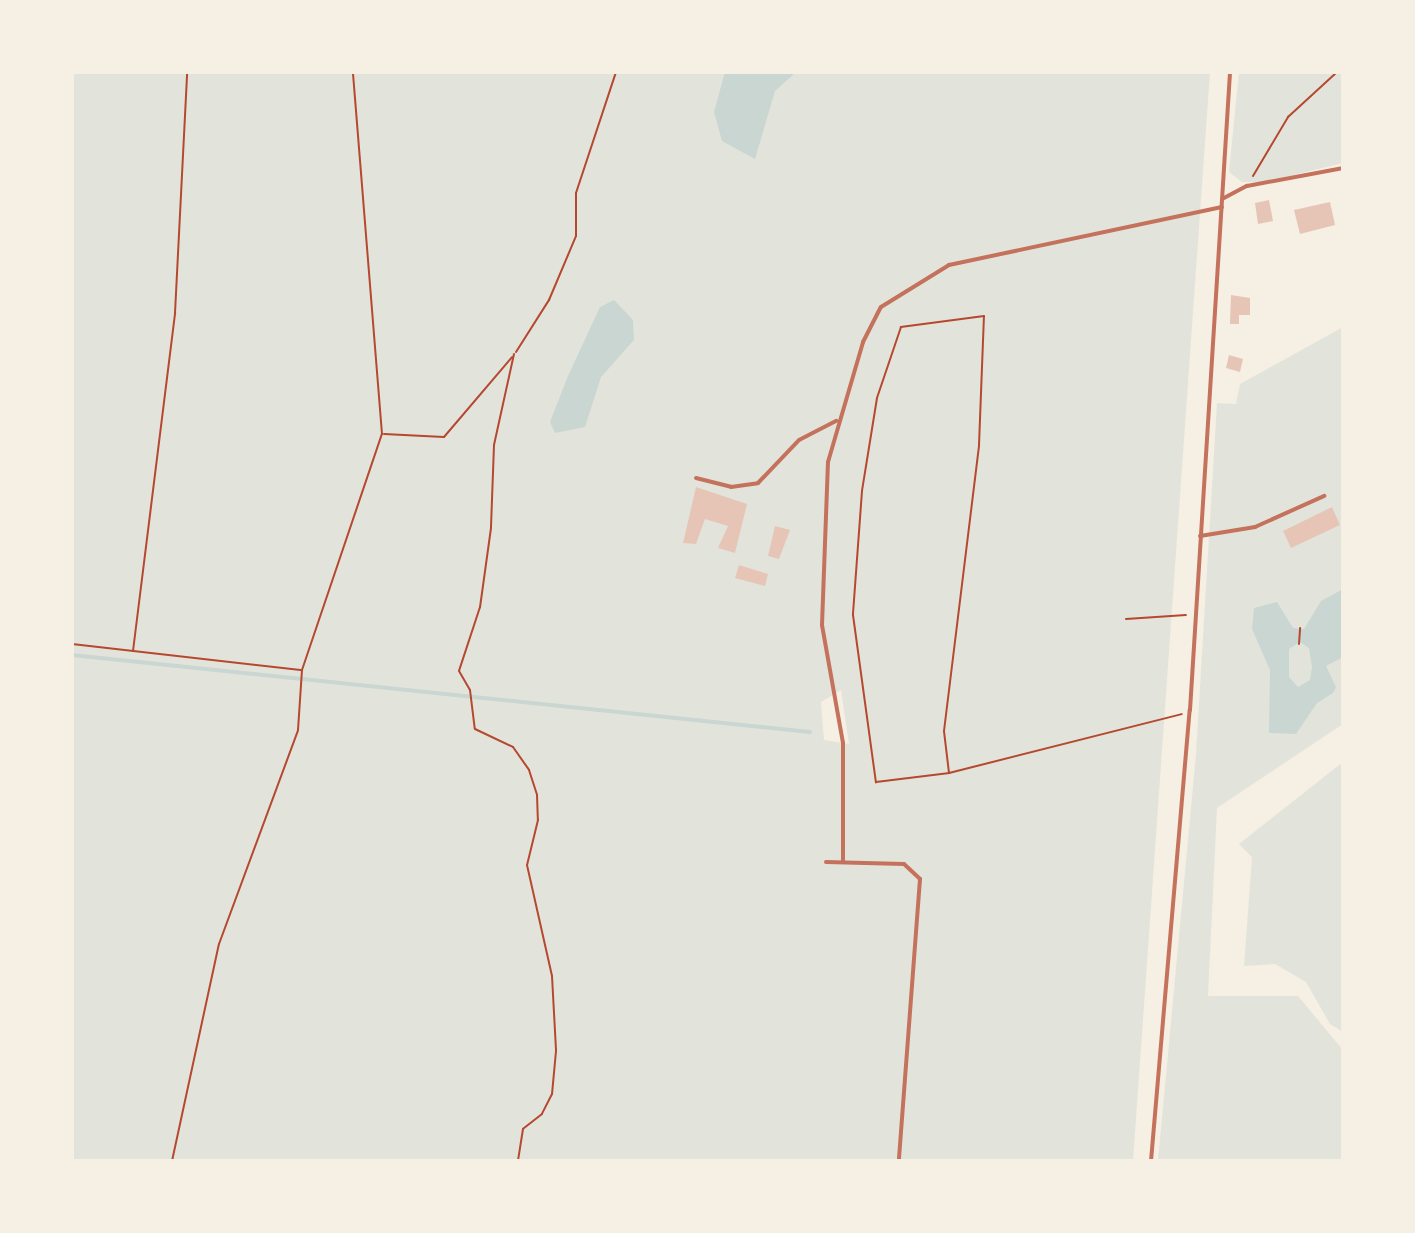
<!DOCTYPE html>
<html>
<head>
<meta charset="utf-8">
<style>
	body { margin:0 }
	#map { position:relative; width:1415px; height:1233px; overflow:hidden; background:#f6efe4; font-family:"Public Sans",sans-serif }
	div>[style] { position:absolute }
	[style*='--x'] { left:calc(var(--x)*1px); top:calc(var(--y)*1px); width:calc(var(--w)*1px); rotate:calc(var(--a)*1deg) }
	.green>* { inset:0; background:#e2e4dc }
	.water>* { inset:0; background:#c9d6d2 }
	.stream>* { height:4px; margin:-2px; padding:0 2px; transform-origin:2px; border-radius:2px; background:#c9d6d2 }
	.building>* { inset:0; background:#e6c5b7 }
	.path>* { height:2px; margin:-1px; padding:0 1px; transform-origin:1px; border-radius:1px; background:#b5482f }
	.service>* { height:4px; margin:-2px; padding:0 2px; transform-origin:2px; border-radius:2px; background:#c5725c }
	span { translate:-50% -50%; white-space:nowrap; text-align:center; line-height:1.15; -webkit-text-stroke:6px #f6efe4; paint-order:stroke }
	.frame { position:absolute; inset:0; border:74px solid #f6efe4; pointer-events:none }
</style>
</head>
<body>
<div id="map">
	<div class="green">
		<div style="clip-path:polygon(evenodd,72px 72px,1210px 72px,1133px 1161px,72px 1161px,72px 72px,841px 690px,849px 744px,824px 740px,821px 702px,841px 690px)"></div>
		<div style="clip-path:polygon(1239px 72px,1343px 72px,1343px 163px,1265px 182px,1242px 182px,1229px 172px)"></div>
		<div style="clip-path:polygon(1343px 327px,1343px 724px,1217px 808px,1208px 996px,1298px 996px,1343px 1050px,1343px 1161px,1158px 1161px,1196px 754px,1217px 403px,1236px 404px,1240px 384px)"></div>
		<div style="clip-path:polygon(1343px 762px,1343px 1032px,1330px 1024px,1306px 982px,1275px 964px,1244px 966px,1252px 857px,1239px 844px)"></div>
	</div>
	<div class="water">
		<div style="clip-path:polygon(725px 72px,796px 72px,775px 91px,755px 159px,722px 141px,714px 112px)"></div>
		<div style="clip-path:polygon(614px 300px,633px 320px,634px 340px,601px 377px,585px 427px,555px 433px,550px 422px,568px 376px,600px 307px)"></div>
		<div style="clip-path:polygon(evenodd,1343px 589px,1343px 657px,1326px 666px,1336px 687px,1333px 693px,1317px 703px,1296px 734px,1269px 733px,1270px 670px,1252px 629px,1254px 608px,1277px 602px,1293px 628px,1304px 629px,1321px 601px,1343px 589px,1300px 642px,1309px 648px,1312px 667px,1310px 680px,1298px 687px,1289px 677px,1289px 649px,1300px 642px)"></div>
	</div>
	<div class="stream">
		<div style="--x:72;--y:655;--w:742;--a:5.96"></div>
	</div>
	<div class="building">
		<div style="clip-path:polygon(1269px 200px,1273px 221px,1258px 224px,1255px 203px)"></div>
		<div style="clip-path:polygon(1330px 202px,1335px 225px,1300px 234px,1294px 210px)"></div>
		<div style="clip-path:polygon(1231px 295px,1250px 298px,1250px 315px,1239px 315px,1239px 324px,1230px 324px)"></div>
		<div style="clip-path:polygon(1229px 355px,1243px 359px,1240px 372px,1226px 368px)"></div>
		<div style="clip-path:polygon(696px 487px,747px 504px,735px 553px,718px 548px,728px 526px,705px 519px,696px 544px,683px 543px)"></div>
		<div style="clip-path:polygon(1332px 507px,1340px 525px,1291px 548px,1283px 531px)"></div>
		<div style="clip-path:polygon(775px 526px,790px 530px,779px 559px,768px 556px)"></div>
		<div style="clip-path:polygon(739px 565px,768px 574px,765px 586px,735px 578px)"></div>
	</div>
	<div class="path">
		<div style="--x:1253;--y:176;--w:69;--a:-59.3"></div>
		<div style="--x:1288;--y:117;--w:67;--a:-42.6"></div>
		<div style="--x:516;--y:352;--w:62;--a:-57.6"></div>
		<div style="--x:549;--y:300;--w:69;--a:-67.1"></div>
		<div style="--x:576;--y:236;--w:43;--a:-90"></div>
		<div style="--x:576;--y:193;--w:127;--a:-71.7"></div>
		<div style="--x:514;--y:354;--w:93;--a:102.4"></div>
		<div style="--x:494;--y:445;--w:83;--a:92.1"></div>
		<div style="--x:491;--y:528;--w:80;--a:97.9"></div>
		<div style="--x:480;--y:607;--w:67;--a:108.2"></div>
		<div style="--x:459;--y:671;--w:22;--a:60"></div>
		<div style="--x:470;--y:690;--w:39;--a:83"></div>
		<div style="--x:475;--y:729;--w:42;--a:25.3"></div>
		<div style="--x:513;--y:747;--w:28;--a:55"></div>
		<div style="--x:529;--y:770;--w:26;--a:72"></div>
		<div style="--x:537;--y:795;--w:25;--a:88"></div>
		<div style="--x:538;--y:820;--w:46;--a:103.7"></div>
		<div style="--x:527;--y:865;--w:114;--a:77.3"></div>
		<div style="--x:552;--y:976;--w:75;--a:86.9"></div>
		<div style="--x:556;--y:1051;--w:43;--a:95.3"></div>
		<div style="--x:552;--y:1094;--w:22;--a:117"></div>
		<div style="--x:542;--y:1114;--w:24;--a:142"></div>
		<div style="--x:523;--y:1129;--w:32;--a:99"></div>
		<div style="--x:384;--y:434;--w:60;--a:2.9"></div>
		<div style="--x:444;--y:437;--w:105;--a:-49.6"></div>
		<div style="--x:1126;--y:619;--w:60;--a:-3.8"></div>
		<div style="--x:72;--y:644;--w:230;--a:6.5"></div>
		<div style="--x:1299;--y:644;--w:16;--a:-86"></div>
		<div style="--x:133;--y:651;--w:341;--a:-82.9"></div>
		<div style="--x:175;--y:313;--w:241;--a:-87.1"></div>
		<div style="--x:949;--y:773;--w:42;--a:-96.8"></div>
		<div style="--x:944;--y:731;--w:288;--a:-83"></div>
		<div style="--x:979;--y:445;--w:129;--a:-87.8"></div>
		<div style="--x:984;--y:316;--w:84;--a:172.5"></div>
		<div style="--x:901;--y:327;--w:75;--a:108.7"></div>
		<div style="--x:877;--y:398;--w:94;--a:99.2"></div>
		<div style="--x:862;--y:491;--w:124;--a:94.2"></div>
		<div style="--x:853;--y:615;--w:169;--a:82.2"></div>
		<div style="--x:876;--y:782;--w:74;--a:-7"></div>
		<div style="--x:949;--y:773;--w:240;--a:-14.2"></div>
		<div style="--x:172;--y:1161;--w:222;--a:-77.8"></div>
		<div style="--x:219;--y:944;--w:228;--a:-69.7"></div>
		<div style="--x:298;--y:730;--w:60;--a:-86.2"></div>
		<div style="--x:302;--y:670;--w:249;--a:-71.3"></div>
		<div style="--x:382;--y:434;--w:363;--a:-94.6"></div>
	</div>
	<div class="service">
		<div style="--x:1224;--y:198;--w:26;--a:-28"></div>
		<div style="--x:1247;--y:186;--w:98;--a:-10.6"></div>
		<div style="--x:696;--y:478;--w:36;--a:14"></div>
		<div style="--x:731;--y:487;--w:27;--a:-8"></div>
		<div style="--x:758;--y:483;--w:59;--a:-46.4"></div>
		<div style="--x:799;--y:440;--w:42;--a:-27.2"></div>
		<div style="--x:1200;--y:536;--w:56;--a:-9.3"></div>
		<div style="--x:1255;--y:527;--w:76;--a:-24.2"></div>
		<div style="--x:826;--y:862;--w:78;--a:1.5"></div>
		<div style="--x:904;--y:864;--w:22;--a:43"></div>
		<div style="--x:920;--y:879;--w:283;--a:94.3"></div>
		<div style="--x:843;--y:862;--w:119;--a:-90"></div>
		<div style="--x:843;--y:743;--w:120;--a:-100.1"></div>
		<div style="--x:822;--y:625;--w:163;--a:-87.9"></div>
		<div style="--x:828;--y:462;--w:125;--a:-73.7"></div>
		<div style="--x:863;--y:342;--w:39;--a:-63"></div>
		<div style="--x:881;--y:307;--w:80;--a:-31.7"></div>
		<div style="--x:949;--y:265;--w:279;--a:-12"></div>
		<div style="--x:1151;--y:1161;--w:453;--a:-85.1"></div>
		<div style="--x:1190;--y:710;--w:639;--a:-86.41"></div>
	</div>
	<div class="frame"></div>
</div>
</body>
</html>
